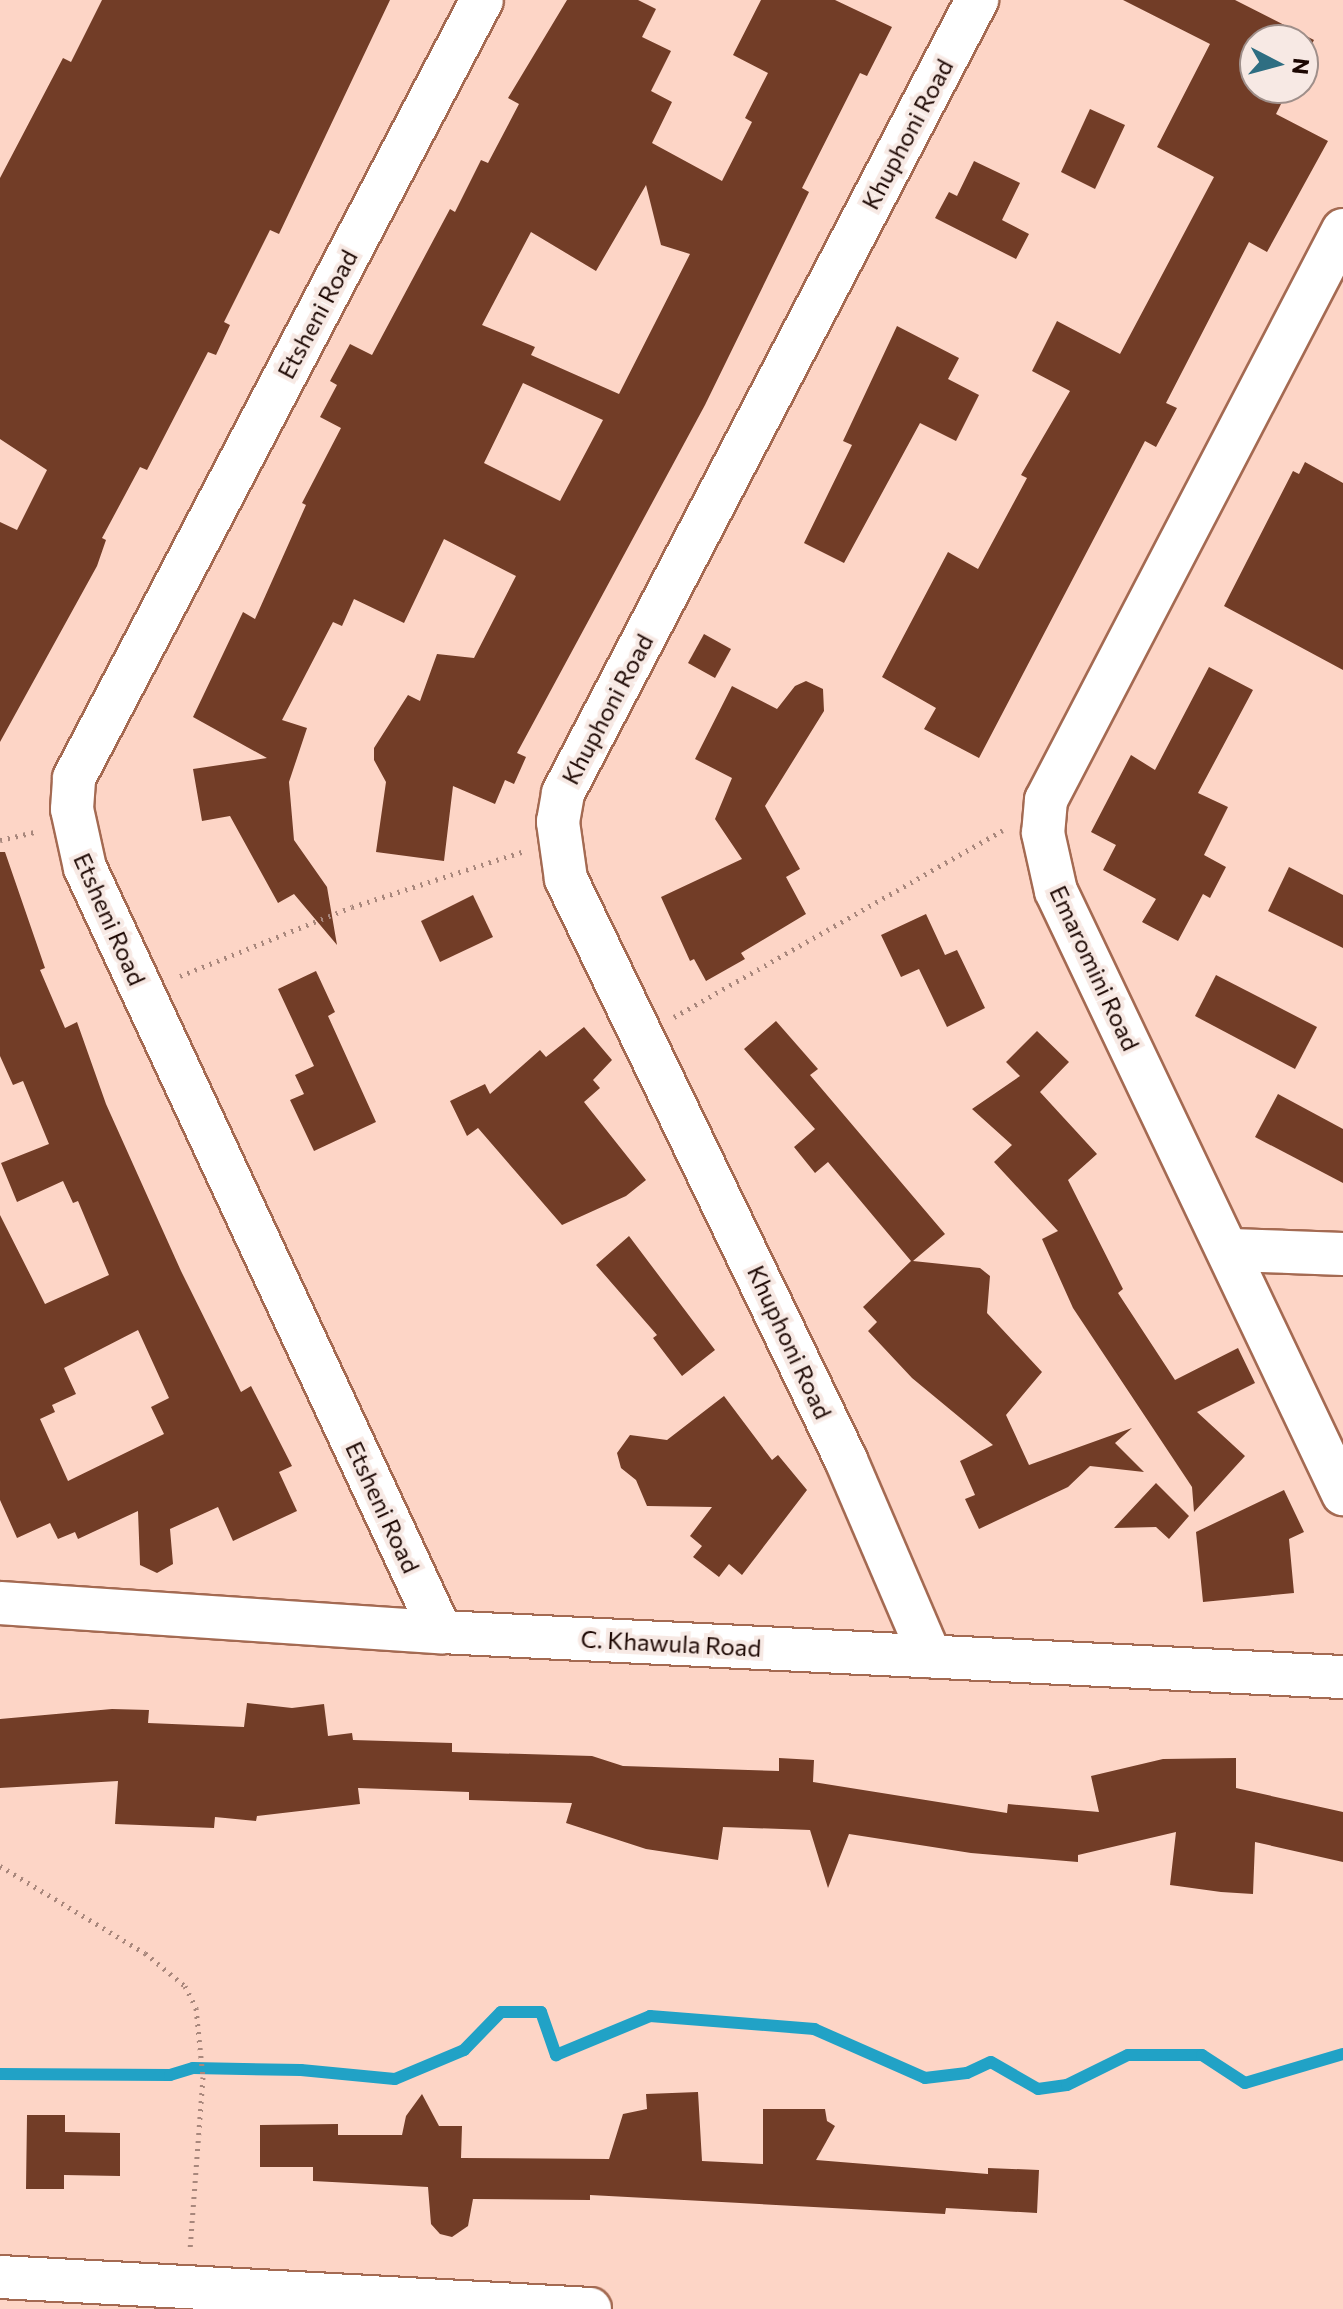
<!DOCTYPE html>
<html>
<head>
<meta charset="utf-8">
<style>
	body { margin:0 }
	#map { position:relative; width:1343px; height:2309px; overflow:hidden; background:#fdd5c6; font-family:Commissioner,sans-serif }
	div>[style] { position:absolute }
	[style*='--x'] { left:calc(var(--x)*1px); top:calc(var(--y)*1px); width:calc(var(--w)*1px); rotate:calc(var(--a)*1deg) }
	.stream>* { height:12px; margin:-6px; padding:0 6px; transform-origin:6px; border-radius:6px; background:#21a2c6 }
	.building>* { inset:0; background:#723d27 }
	.path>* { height:5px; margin-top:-2.5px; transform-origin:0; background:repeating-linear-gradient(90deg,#a8877c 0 2px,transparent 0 8px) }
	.roads { filter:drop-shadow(2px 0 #a46a52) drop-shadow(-2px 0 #a46a52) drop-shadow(0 2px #a46a52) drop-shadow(0 -2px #a46a52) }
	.minor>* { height:42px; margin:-21px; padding:0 21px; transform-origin:21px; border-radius:21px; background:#fff }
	span { translate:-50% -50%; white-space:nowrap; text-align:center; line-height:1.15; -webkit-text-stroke:8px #f7e9e4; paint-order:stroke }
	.street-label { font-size:24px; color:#1c0702 }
	.north { position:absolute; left:1239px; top:24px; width:80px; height:80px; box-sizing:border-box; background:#f7e9e4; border:2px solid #9f8f8a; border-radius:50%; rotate:96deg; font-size:22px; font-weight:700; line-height:32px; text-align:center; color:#1c0702 }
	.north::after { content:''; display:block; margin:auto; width:28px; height:36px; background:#2e6e82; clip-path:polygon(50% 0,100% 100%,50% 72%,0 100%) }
</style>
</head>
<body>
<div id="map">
	<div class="stream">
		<div style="--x:0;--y:2074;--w:170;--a:0.3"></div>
		<div style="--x:170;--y:2075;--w:24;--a:-17"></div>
		<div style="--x:193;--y:2068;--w:108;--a:1.1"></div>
		<div style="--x:301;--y:2070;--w:94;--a:5.5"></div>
		<div style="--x:395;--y:2079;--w:75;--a:-22.8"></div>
		<div style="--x:464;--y:2050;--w:53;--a:-45.8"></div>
		<div style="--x:501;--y:2012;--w:40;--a:0"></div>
		<div style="--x:541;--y:2012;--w:46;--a:70.8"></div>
		<div style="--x:556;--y:2055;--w:102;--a:-22.5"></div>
		<div style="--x:650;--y:2016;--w:165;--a:4.5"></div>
		<div style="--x:814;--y:2029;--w:121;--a:23.8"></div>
		<div style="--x:925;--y:2078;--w:42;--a:-6.8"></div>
		<div style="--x:967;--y:2073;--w:26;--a:-25"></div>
		<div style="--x:991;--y:2062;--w:54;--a:29.9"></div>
		<div style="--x:1038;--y:2089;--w:29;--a:-8"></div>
		<div style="--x:1067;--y:2085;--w:68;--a:-26.2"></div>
		<div style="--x:1128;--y:2055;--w:74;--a:0"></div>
		<div style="--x:1202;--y:2055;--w:51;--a:33.1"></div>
		<div style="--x:1245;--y:2083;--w:102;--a:-16.5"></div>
	</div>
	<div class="building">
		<div style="clip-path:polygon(102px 0,390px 0,279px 234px,270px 230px,224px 322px,230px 325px,216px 355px,208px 352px,147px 470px,140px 467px,102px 538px,106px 540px,97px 566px,0 742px,0 522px,17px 530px,47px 470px,0 439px,0 178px,63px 58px,71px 62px)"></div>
		<div style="clip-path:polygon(evenodd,567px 0,638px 0,656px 9px,642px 37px,671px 51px,651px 91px,672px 102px,652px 143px,722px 181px,752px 122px,745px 118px,768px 73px,733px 55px,761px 0,835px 0,892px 27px,867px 76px,860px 73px,802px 188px,809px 192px,705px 405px,517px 753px,526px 757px,514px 784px,505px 780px,495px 804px,453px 786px,444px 861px,376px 852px,386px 782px,374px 760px,374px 748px,408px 695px,420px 701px,437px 654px,474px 658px,516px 576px,444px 539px,404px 623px,354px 599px,342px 626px,333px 622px,282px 720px,307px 728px,289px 782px,294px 840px,327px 887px,337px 945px,294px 894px,278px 903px,230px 816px,202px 821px,193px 769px,267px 758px,193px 717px,243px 612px,255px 619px,306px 505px,302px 503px,341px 428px,320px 417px,337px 385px,330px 381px,350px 344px,372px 355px,450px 209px,455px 212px,481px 160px,488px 163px,519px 104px,508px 98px,567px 0,646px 185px,661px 245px,690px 254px,619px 394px,531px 355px,535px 347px,482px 325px,531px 232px,596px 271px,646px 185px,567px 0,523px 383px,603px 420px,560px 501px,484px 463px,523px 383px)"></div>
		<div style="clip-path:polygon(1123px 0,1235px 0,1314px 40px,1303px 61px,1303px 40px,1255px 40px,1255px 88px,1289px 88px,1276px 114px,1328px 141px,1267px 252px,1249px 242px,1166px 403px,1177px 408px,1156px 447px,1145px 441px,979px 758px,924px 729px,936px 708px,882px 677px,948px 552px,978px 569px,1027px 478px,1021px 475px,1070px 391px,1032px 371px,1057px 321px,1120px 354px,1214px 177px,1157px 147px,1210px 44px)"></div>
		<div style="clip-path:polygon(1090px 109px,1125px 125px,1095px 189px,1061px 172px)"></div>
		<div style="clip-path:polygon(974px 161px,1020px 183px,1002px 220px,1029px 234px,1016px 259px,935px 218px,949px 192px,957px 196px)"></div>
		<div style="clip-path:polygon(897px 326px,959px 358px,948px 379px,979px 395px,956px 441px,920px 423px,844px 563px,804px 543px,852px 445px,843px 441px)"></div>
		<div style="clip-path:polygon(1305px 462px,1343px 483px,1343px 670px,1224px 606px,1293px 471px,1299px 474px)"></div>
		<div style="clip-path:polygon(704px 634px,731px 649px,715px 678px,688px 663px)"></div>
		<div style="clip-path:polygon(1209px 667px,1253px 690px,1198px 793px,1228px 807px,1204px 855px,1226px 867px,1210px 898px,1203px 894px,1178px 941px,1142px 922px,1156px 899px,1103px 870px,1116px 845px,1091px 832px,1131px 755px,1155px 770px)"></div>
		<div style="clip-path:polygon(806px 681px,823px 689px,824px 711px,765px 806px,800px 869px,786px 877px,806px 914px,741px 953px,745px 959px,706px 981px,694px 959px,690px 961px,661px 897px,742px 859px,715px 819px,732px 778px,695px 759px,732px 686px,777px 709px,795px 686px)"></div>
		<div style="clip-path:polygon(evenodd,0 852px,5px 852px,45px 968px,40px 970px,65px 1028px,77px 1022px,106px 1104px,181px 1271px,241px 1392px,251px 1386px,292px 1466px,279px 1472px,297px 1511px,233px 1541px,218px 1507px,170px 1529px,173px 1564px,157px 1573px,140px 1565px,138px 1511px,78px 1539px,75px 1532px,58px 1539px,50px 1523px,17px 1538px,0 1500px,0 1215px,45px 1304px,109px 1275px,78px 1201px,73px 1203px,63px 1181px,17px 1202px,1px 1163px,49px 1144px,23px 1081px,13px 1085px,0 1056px,0 852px,138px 1330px,169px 1398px,151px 1407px,164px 1434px,68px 1481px,40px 1419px,55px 1412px,52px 1405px,76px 1394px,64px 1368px,138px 1330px)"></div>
		<div style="clip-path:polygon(1289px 867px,1343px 895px,1343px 948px,1268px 911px)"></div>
		<div style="clip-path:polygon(473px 895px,493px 937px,440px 962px,421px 921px)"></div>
		<div style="clip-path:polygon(926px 914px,945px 955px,957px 950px,985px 1008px,947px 1027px,919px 969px,901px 977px,881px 935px)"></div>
		<div style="clip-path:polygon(316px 971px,335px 1012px,328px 1016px,376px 1122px,314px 1151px,290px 1100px,304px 1094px,295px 1075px,314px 1066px,278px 989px)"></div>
		<div style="clip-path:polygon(1216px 975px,1317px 1027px,1295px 1069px,1195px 1016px)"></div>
		<div style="clip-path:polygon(776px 1021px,818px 1069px,810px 1075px,945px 1234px,913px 1261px,980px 1268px,990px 1276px,987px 1313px,1042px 1372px,1006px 1415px,1029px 1465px,1132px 1428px,1115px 1443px,1144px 1472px,1090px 1466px,1068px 1487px,979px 1529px,965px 1499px,975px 1495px,960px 1461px,993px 1445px,912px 1378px,868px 1331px,877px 1322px,863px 1307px,911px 1261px,828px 1162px,815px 1173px,794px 1147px,815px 1129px,744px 1049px)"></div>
		<div style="clip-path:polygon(584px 1027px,612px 1060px,593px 1080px,600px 1088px,584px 1102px,646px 1180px,626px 1196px,562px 1225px,478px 1128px,467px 1136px,450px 1101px,485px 1084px,490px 1094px,540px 1050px,546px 1057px)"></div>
		<div style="clip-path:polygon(1037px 1031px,1069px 1062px,1040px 1092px,1097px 1154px,1068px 1180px,1123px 1289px,1118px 1293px,1175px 1380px,1238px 1348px,1255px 1383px,1197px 1412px,1245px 1456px,1194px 1512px,1192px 1487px,1073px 1308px,1042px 1239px,1058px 1231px,994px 1162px,1012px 1145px,972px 1109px,1020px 1076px,1006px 1062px)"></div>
		<div style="clip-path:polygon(1278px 1094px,1343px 1129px,1343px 1183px,1255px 1137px)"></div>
		<div style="clip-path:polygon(629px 1236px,715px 1350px,682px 1376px,653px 1338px,657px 1335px,596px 1265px)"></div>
		<div style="clip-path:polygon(724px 1396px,772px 1460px,778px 1455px,807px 1490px,742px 1575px,729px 1564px,719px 1577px,693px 1557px,702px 1546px,690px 1536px,712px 1507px,647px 1506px,636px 1480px,621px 1468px,617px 1453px,630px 1435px,667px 1440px)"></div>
		<div style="clip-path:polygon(1156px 1483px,1189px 1516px,1169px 1539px,1156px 1527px,1114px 1528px)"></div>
		<div style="clip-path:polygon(1284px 1490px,1304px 1532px,1289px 1539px,1294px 1593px,1203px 1602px,1196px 1532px)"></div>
		<div style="clip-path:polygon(247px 1703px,292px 1708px,324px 1704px,328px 1736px,352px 1733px,353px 1740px,452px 1743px,452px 1752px,592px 1756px,623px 1766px,779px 1771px,779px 1758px,814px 1760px,813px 1782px,1007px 1813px,1008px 1804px,1099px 1812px,1091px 1776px,1163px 1759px,1236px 1758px,1236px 1788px,1343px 1812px,1343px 1862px,1255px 1842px,1253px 1894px,1221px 1892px,1170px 1885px,1176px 1832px,1078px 1855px,1078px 1862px,971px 1853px,849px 1834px,828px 1888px,810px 1830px,723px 1827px,718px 1860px,646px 1849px,566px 1823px,572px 1803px,469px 1800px,469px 1792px,358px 1788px,360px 1804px,257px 1816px,256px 1821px,215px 1817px,214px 1828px,115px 1824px,118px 1781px,0 1788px,0 1719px,112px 1709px,149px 1710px,148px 1723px,244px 1727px)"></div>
		<div style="clip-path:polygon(698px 2092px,702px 2161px,763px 2164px,763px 2109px,825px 2109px,827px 2121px,835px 2126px,816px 2160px,988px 2174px,988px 2168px,1039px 2170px,1037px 2213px,946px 2208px,945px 2214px,590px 2195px,590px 2200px,473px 2199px,468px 2226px,452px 2237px,440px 2234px,431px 2224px,428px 2187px,313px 2181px,313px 2167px,260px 2167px,260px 2125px,338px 2124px,338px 2135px,402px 2135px,406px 2116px,422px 2094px,439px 2126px,462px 2126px,461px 2158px,609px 2159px,623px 2114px,647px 2109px,646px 2094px)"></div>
		<div style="clip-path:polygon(27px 2115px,65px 2115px,65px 2132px,120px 2133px,120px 2176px,64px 2175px,64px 2189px,26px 2189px)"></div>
	</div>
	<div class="path">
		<div style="--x:0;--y:840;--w:39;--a:-13"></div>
		<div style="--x:180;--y:976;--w:185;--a:-21.9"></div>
		<div style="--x:352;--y:907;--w:181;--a:-18"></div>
		<div style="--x:674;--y:1017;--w:378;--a:-29.6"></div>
		<div style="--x:0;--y:1866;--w:169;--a:31"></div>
		<div style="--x:145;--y:1953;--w:52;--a:39.5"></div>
		<div style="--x:185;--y:1986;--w:25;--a:63"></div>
		<div style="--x:196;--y:2008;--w:69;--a:84.2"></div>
		<div style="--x:203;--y:2077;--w:172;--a:94.3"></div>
	</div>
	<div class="roads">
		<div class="minor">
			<div style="--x:1343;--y:230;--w:643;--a:117.52"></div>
			<div style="--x:1046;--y:800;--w:33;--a:95"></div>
			<div style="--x:1043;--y:833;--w:59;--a:77.4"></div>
			<div style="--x:1056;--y:891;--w:668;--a:64.55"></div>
			<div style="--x:1231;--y:1250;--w:112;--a:2"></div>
			<div style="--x:0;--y:1603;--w:442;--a:3.8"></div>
			<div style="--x:441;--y:1632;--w:903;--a:2.86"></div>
			<div style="--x:441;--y:1632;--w:843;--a:-114.98"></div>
			<div style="--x:85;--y:868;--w:60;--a:-102.4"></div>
			<div style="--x:72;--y:809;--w:31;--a:-86"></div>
			<div style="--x:74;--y:778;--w:878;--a:-62.33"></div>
			<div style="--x:930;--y:1656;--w:213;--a:-113.2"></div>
			<div style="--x:846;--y:1460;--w:645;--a:-115.73"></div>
			<div style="--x:566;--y:879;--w:58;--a:-98"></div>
			<div style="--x:558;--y:822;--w:29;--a:-80"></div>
			<div style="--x:563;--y:793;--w:895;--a:-62.43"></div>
			<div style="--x:0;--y:2277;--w:591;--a:3.1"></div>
		</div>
	</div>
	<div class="street-label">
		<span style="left:907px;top:134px;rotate:-62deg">Khuphoni Road</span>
		<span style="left:317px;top:314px;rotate:-62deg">Etsheni Road</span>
		<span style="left:607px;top:709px;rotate:-62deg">Khuphoni Road</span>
		<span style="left:110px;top:919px;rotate:66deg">Etsheni Road</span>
		<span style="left:1095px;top:968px;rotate:65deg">Emaromini Road</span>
		<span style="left:790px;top:1342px;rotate:65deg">Khuphoni Road</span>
		<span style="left:383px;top:1507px;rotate:65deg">Etsheni Road</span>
		<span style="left:671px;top:1643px;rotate:3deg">C. Khawula Road</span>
	</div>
	<div class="north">N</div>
</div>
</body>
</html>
